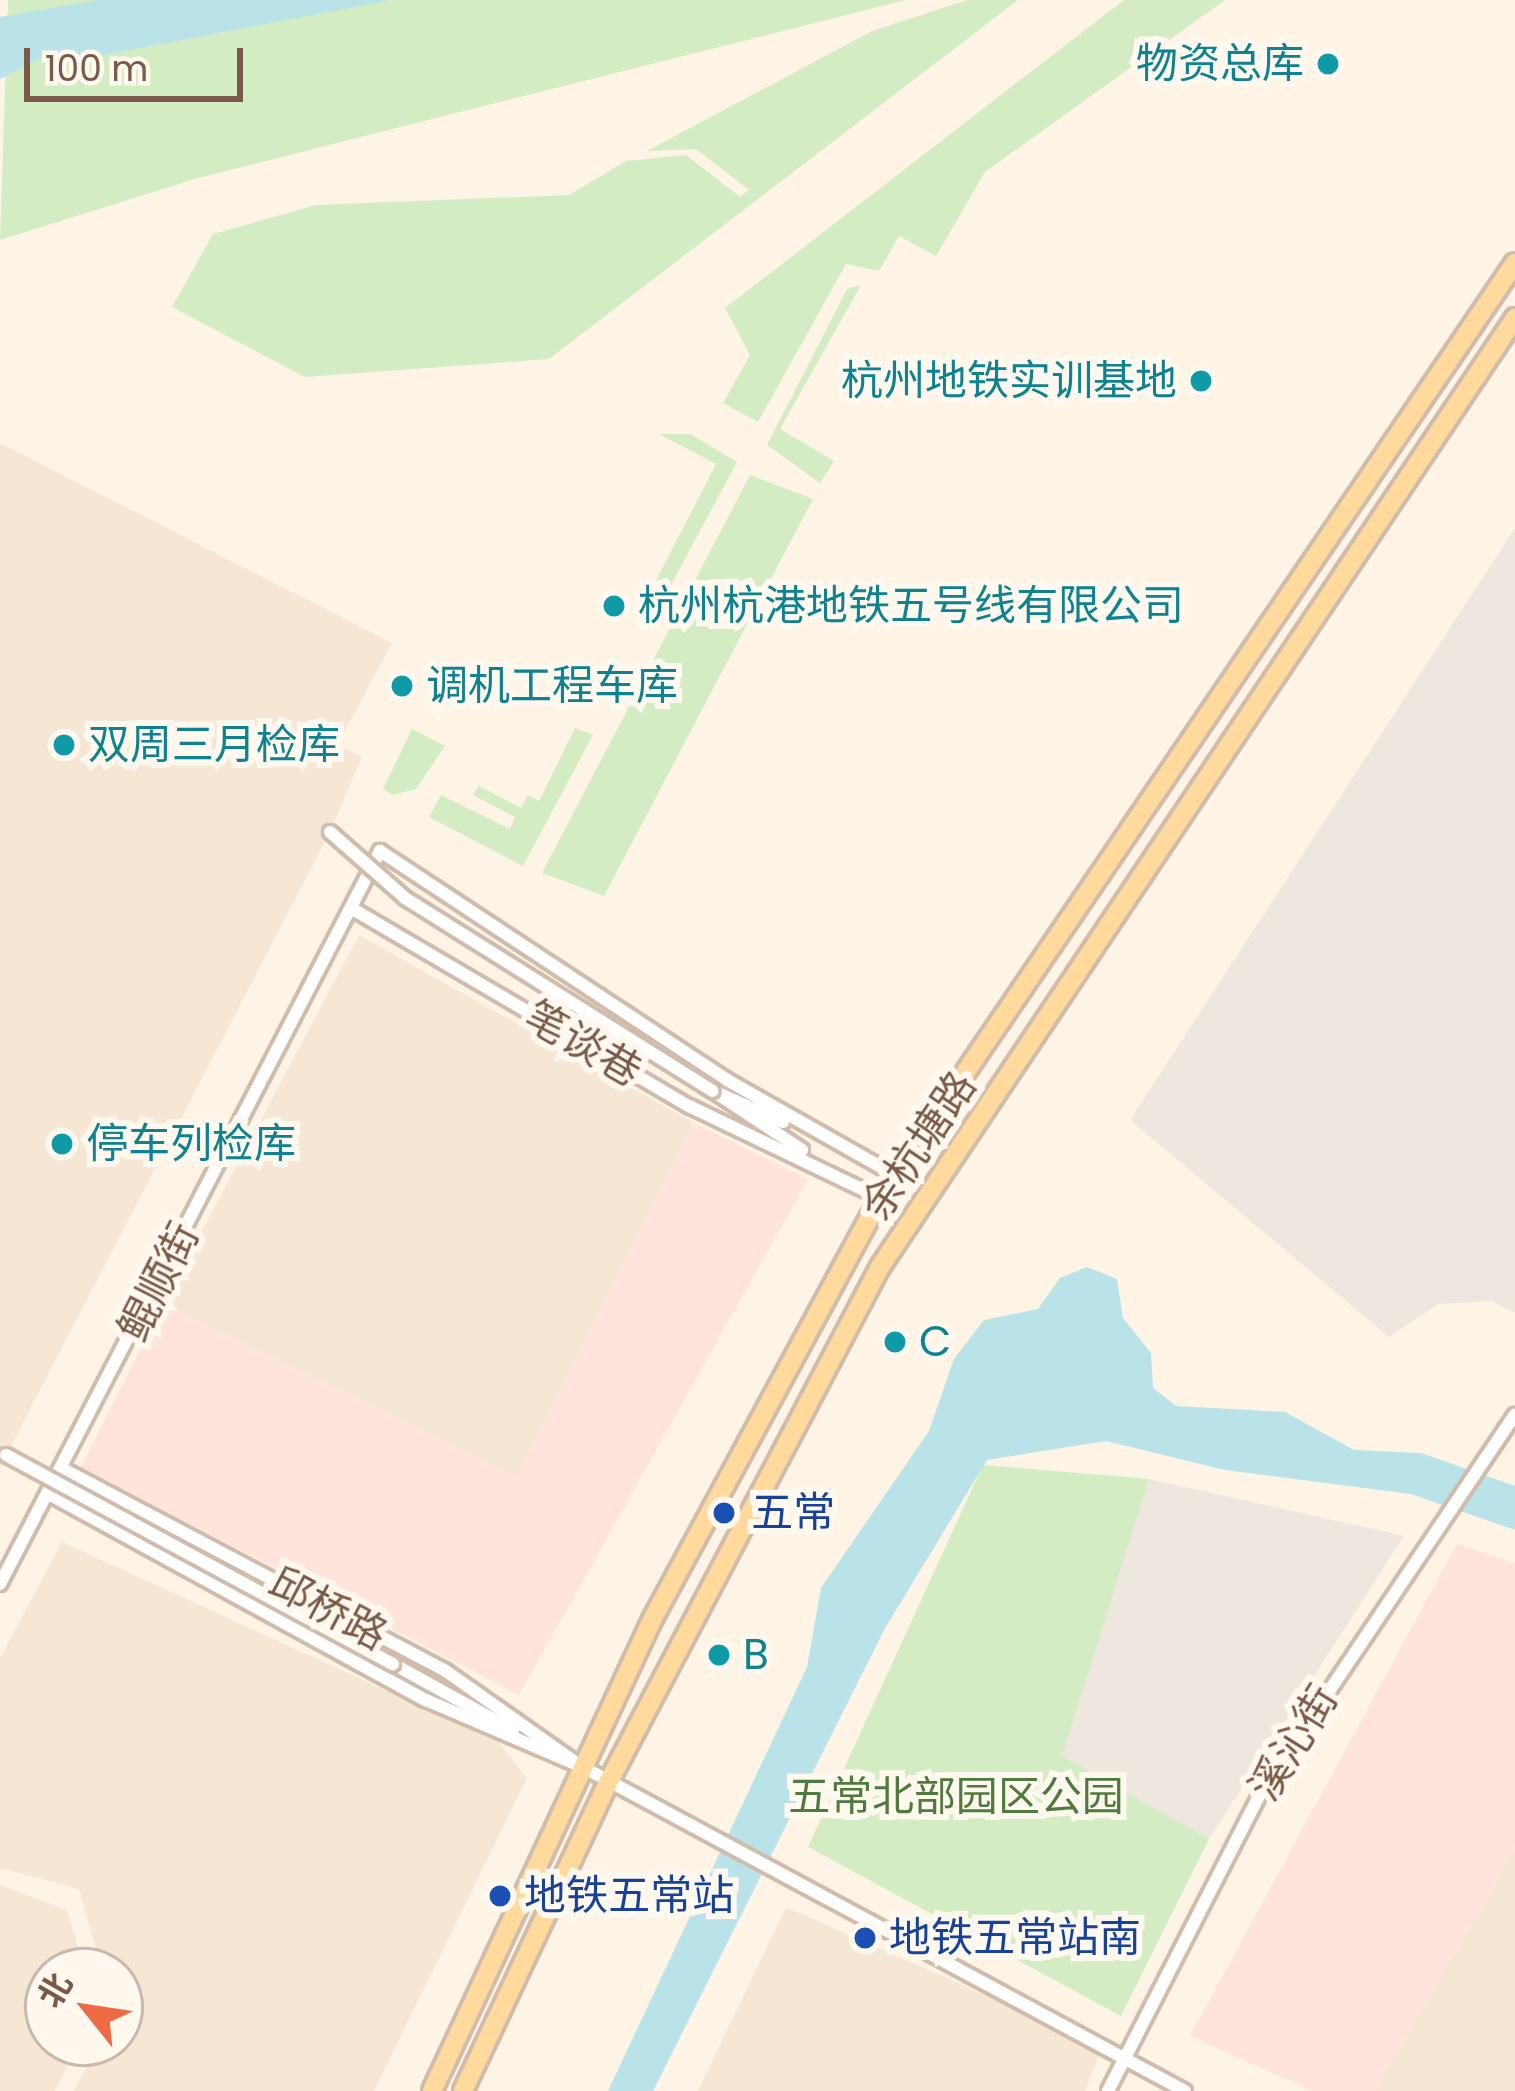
<!DOCTYPE html>
<html>
<head>
<meta charset="utf-8">
<style>
	body { margin:0 }
	#map { position:relative; width:1515px; height:2091px; overflow:hidden; background:#fef4e6; font-family:Poppins,"Noto Sans SC",sans-serif }
	div>[style] { position:absolute }
	[style*='--x'] { left:calc(var(--x)*1px); top:calc(var(--y)*1px); width:calc(var(--w)*1px); rotate:calc(var(--a)*1deg) }
	.residential>* { inset:0; background:#f6e6d4 }
	.commercial>* { inset:0; background:#fee4da }
	.industrial>* { inset:0; background:#eee7e0 }
	.green>* { inset:0; background:#d4ecc3 }
	.water>* { inset:0; background:#b9e2e9 }
	.roads { filter:drop-shadow(3px 0 #d0bcab) drop-shadow(-3px 0 #d0bcab) drop-shadow(0 3px #d0bcab) drop-shadow(0 -3px #d0bcab) }
	.street>* { height:12px; margin:-6px; padding:0 6px; transform-origin:6px; border-radius:6px; background:#fff }
	.primary>* { height:18px; margin:-9px; padding:0 9px; transform-origin:9px; border-radius:9px; background:#ffda9c }
	.bridges { filter:drop-shadow(3px 0 #d0bcab) drop-shadow(-3px 0 #d0bcab) drop-shadow(0 3px #d0bcab) drop-shadow(0 -3px #d0bcab) }
	.street-bridge>* { height:12px; margin:-6px; padding:0 6px; transform-origin:6px; border-radius:6px; background:#fff }
	.dots>* { width:33px; height:33px; translate:-50% -50%; box-sizing:border-box; border:6px solid #fff8ee; border-radius:50% }
	span { translate:-50% -50%; white-space:nowrap; text-align:center; line-height:1.15; -webkit-text-stroke:12px #fff8ee; paint-order:stroke }
	.culture-label { font-size:42px; color:#0d838f }
	.right { translate:-100% -50%; text-align:right }
	.left { translate:0 -50%; text-align:left }
	.street-label { font-size:42px; color:#795a49 }
	.transit-label { font-size:42px; color:#164399 }
	.park-label { font-size:42px; color:#4f7a3d }
	.north { position:absolute; left:24px; top:1947px; width:120px; height:120px; box-sizing:border-box; background:#fff8ee; border:3px solid #c9b9ac; border-radius:50%; rotate:300deg; font-size:33px; font-weight:700; line-height:48px; text-align:center; color:#795a49 }
	.north::after { content:''; display:block; margin:auto; width:42px; height:54px; background:#ee6a45; clip-path:polygon(50% 0,100% 100%,50% 72%,0 100%) }
	.scale { position:absolute; left:24px; top:48px; width:219px; height:54px; box-sizing:border-box; border:6px solid #795a49; border-top:0; padding-left:15px; font-size:36px; line-height:42px; white-space:nowrap; color:#795a49; -webkit-text-stroke:9px #fff8ee; paint-order:stroke }
</style>
</head>
<body>
<div id="map">
	<div class="residential">
		<div style="clip-path:polygon(0 443px,392px 643px,338px 744px,362px 757px,330px 832px,0 1467px)"></div>
		<div style="clip-path:polygon(359px 935px,694px 1123px,516px 1476px,163px 1304px)"></div>
		<div style="clip-path:polygon(62px 1542px,498px 1742px,527px 1778px,374px 2091px,74px 2091px,99px 2043px,120px 2043px,120px 1971px,102px 1971px,79px 1889px,0 1868px,0 1658px)"></div>
		<div style="clip-path:polygon(1515px 1850px,1515px 2091px,1375px 2091px)"></div>
		<div style="clip-path:polygon(0 1885px,67px 1910px,85px 1971px,48px 1971px,48px 2043px,79px 2043px,55px 2091px,0 2091px)"></div>
		<div style="clip-path:polygon(786px 1907px,1102px 2047px,1085px 2091px,698px 2091px)"></div>
	</div>
	<div class="commercial">
		<div style="clip-path:polygon(694px 1123px,808px 1179px,519px 1695px,81px 1467px,163px 1304px,516px 1476px)"></div>
		<div style="clip-path:polygon(1457px 1544px,1515px 1563px,1515px 1850px,1375px 2091px,1313px 2091px,1190px 2036px)"></div>
	</div>
	<div class="industrial">
		<div style="clip-path:polygon(1515px 528px,1515px 1313px,1492px 1301px,1438px 1304px,1389px 1337px,1130px 1120px)"></div>
		<div style="clip-path:polygon(1149px 1479px,1404px 1536px,1209px 1839px,1061px 1756px)"></div>
	</div>
	<div class="green">
		<div style="clip-path:polygon(8px 0,906px 0,198px 178px,0 240px)"></div>
		<div style="clip-path:polygon(967px 0,1018px 0,549px 359px,305px 377px,172px 307px,213px 234px,316px 205px,569px 195px,626px 161px,686px 155px,740px 197px,749px 190px,696px 149px,647px 151px,872px 31px)"></div>
		<div style="clip-path:polygon(1124px 0,1225px 0,985px 172px,936px 256px,899px 236px,879px 271px,846px 264px,758px 422px,723px 403px,750px 355px,725px 308px)"></div>
		<div style="clip-path:polygon(861px 285px,780px 429px,834px 461px,820px 483px,767px 445px,847px 289px)"></div>
		<div style="clip-path:polygon(659px 434px,690px 434px,737px 462px,664px 598px,650px 592px,716px 464px)"></div>
		<div style="clip-path:polygon(750px 475px,813px 499px,604px 896px,542px 873px)"></div>
		<div style="clip-path:polygon(575px 728px,593px 735px,523px 866px,429px 817px,441px 795px,510px 829px,515px 817px,473px 795px,479px 786px,521px 808px,528px 795px,539px 801px)"></div>
		<div style="clip-path:polygon(412px 729px,445px 746px,416px 789px,393px 795px,383px 789px)"></div>
		<div style="clip-path:polygon(983px 1465px,1149px 1479px,1062px 1756px,1209px 1839px,1121px 2016px,808px 1847px)"></div>
	</div>
	<div class="water">
		<div style="clip-path:polygon(98px 0,391px 0,87px 58px,53px 52px,0 79px,0 17px)"></div>
		<div style="clip-path:polygon(1087px 1267px,1117px 1279px,1123px 1318px,1151px 1353px,1153px 1388px,1176px 1406px,1285px 1412px,1354px 1450px,1421px 1453px,1515px 1486px,1515px 1530px,1411px 1494px,1225px 1470px,1106px 1441px,987px 1460px,884px 1630px,653px 2091px,608px 2091px,807px 1667px,821px 1588px,929px 1431px,954px 1359px,984px 1320px,1038px 1309px,1060px 1278px)"></div>
	</div>
	<div class="roads">
		<div class="street">
			<div style="--x:351;--y:908;--w:392;--a:30.4"></div>
			<div style="--x:689;--y:1106;--w:212;--a:25.7"></div>
			<div style="--x:783;--y:1122;--w:77;--a:-156.1"></div>
			<div style="--x:713;--y:1091;--w:107;--a:33.5"></div>
			<div style="--x:49;--y:1494;--w:430;--a:28.7"></div>
			<div style="--x:426;--y:1700;--w:170;--a:23.2"></div>
			<div style="--x:582;--y:1767;--w:166;--a:-144.8"></div>
			<div style="--x:446;--y:1671;--w:433;--a:-152.2"></div>
			<div style="--x:0;--y:1584;--w:826;--a:-62.6"></div>
			<div style="--x:380;--y:851;--w:416;--a:33.4"></div>
			<div style="--x:727;--y:1080;--w:193;--a:29.5"></div>
			<div style="--x:393;--y:1664;--w:137;--a:28.8"></div>
			<div style="--x:579;--y:1765;--w:688;--a:28.28"></div>
			<div style="--x:1108;--y:2091;--w:334;--a:-62.9"></div>
			<div style="--x:1260;--y:1794;--w:457;--a:-56.1"></div>
		</div>
		<div class="primary">
			<div style="--x:432;--y:2091;--w:522;--a:-64.96"></div>
			<div style="--x:653;--y:1618;--w:477;--a:-61.6"></div>
			<div style="--x:880;--y:1198;--w:1130;--a:-55.82"></div>
			<div style="--x:463;--y:2091;--w:343;--a:-64.8"></div>
			<div style="--x:609;--y:1781;--w:581;--a:-62.2"></div>
			<div style="--x:880;--y:1267;--w:1142;--a:-56.21"></div>
		</div>
	</div>
	<div class="bridges">
		<div class="street-bridge">
			<div style="--x:330;--y:832;--w:100;--a:41.3"></div>
			<div style="--x:405;--y:898;--w:363;--a:32.1"></div>
			<div style="--x:6;--y:1455;--w:440;--a:28.4"></div>
		</div>
	</div>
	<div class="dots">
		<div style="left:1328px;top:64px;background:#0f9aa8"></div>
		<div style="left:1201px;top:381px;background:#0f9aa8"></div>
		<div style="left:614px;top:606px;background:#0f9aa8"></div>
		<div style="left:402px;top:686px;background:#0f9aa8"></div>
		<div style="left:64px;top:745px;background:#0f9aa8"></div>
		<div style="left:62px;top:1144px;background:#0f9aa8"></div>
		<div style="left:895px;top:1342px;background:#0f9aa8"></div>
		<div style="left:724px;top:1513px;background:#1a4fb4"></div>
		<div style="left:719px;top:1655px;background:#0f9aa8"></div>
		<div style="left:500px;top:1896px;background:#1a4fb4"></div>
		<div style="left:865px;top:1938px;background:#1a4fb4"></div>
	</div>
	<div class="culture-label">
		<span class="right" style="left:1304px;top:64px">物资总库</span>
		<span class="right" style="left:1177px;top:381px">杭州地铁实训基地</span>
		<span class="left" style="left:638px;top:606px">杭州杭港地铁五号线有限公司</span>
		<span class="left" style="left:426px;top:686px">调机工程车库</span>
		<span class="left" style="left:88px;top:745px">双周三月检库</span>
		<span class="left" style="left:86px;top:1144px">停车列检库</span>
		<span class="left" style="left:919px;top:1342px">C</span>
		<span class="left" style="left:743px;top:1655px">B</span>
	</div>
	<div class="street-label">
		<span style="left:583px;top:1044px;rotate:30deg">笔谈巷</span>
		<span style="left:919px;top:1146px;rotate:-56deg">余杭塘路</span>
		<span style="left:159px;top:1282px;rotate:-63deg">鲲顺街</span>
		<span style="left:328px;top:1609px;rotate:28deg">邱桥路</span>
		<span style="left:1294px;top:1743px;rotate:-58deg">溪沁街</span>
	</div>
	<div class="transit-label">
		<span class="left" style="left:751px;top:1513px">五常</span>
		<span class="left" style="left:524px;top:1896px">地铁五常站</span>
		<span class="left" style="left:889px;top:1938px">地铁五常站南</span>
	</div>
	<div class="park-label">
		<span style="left:956px;top:1797px">五常北部园区公园</span>
	</div>
	<div class="north">北</div>
	<div class="scale">100 m</div>
</div>
</body>
</html>
